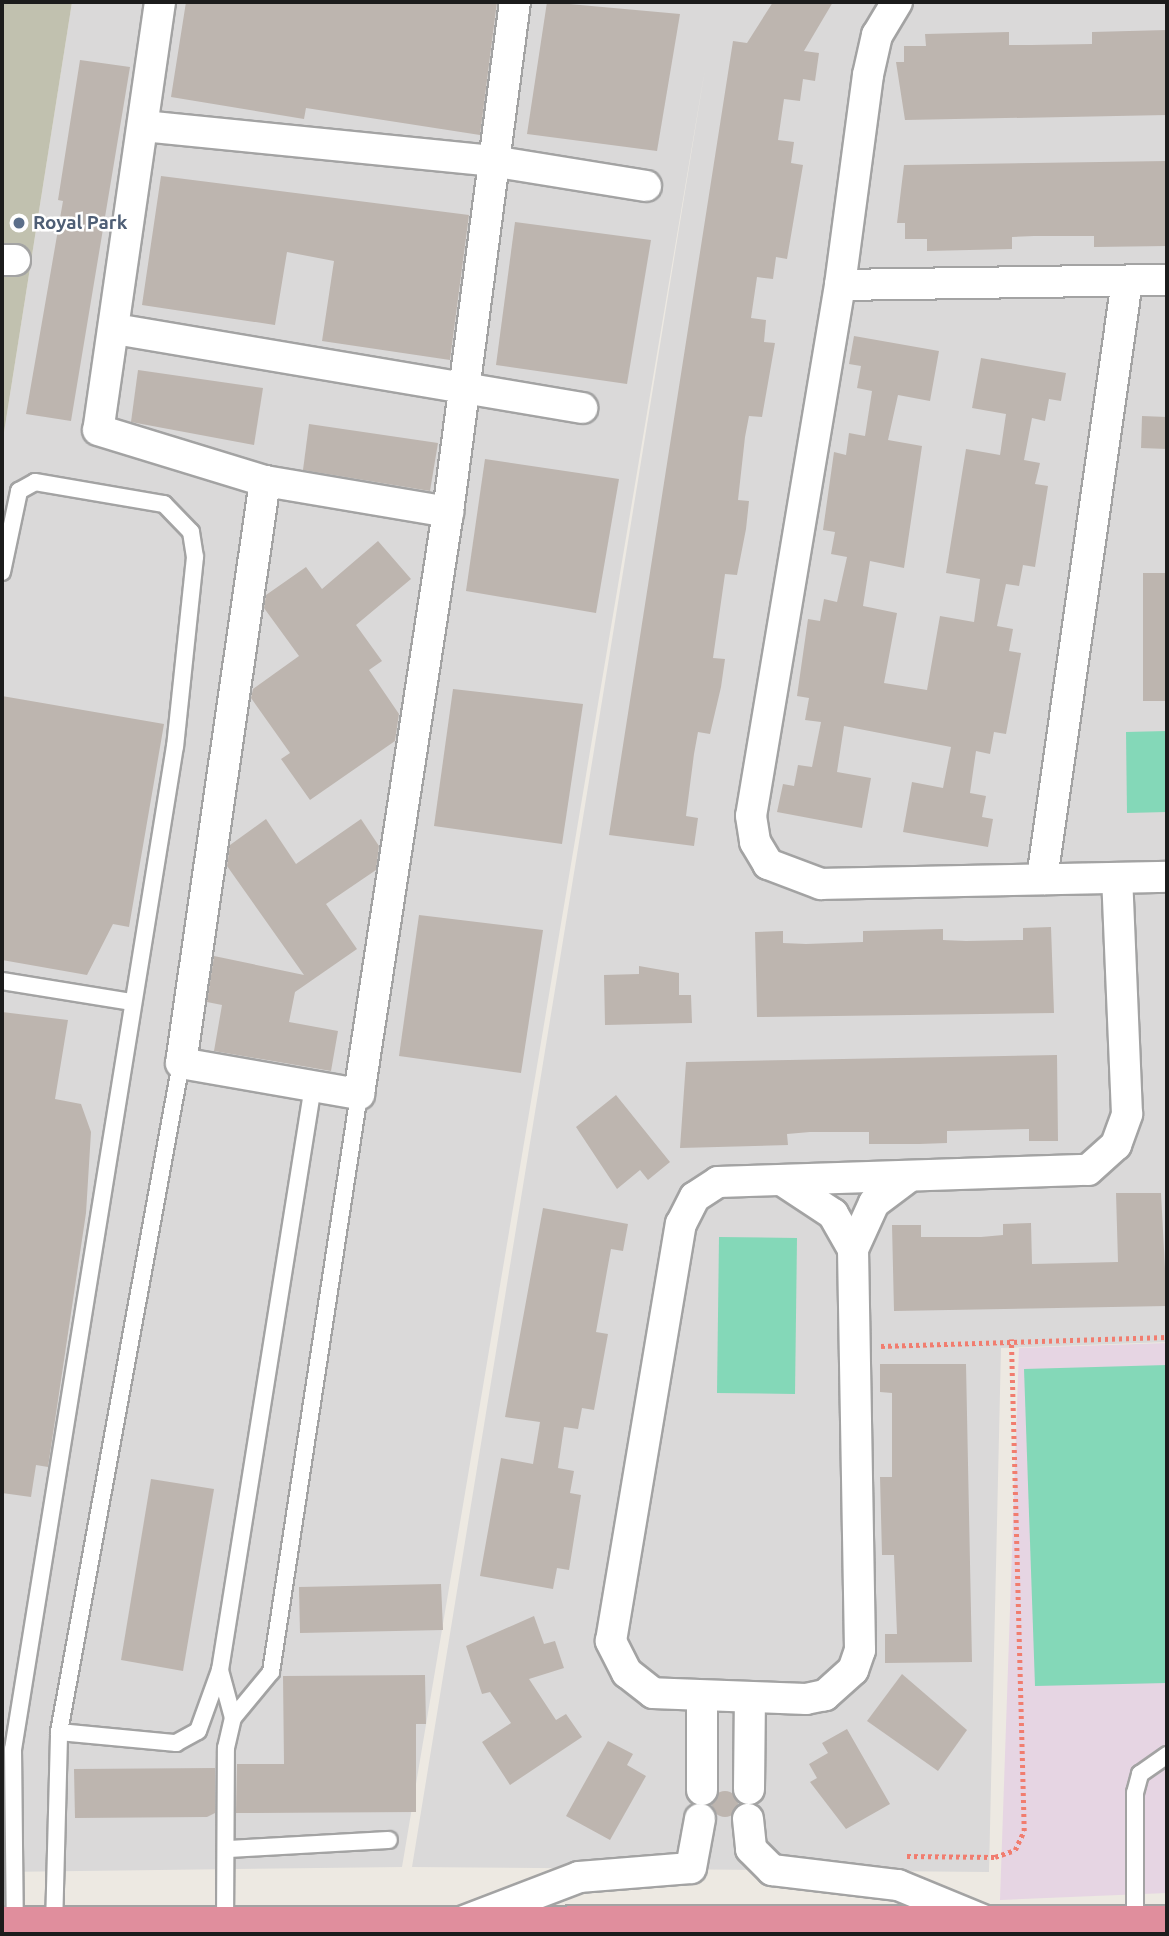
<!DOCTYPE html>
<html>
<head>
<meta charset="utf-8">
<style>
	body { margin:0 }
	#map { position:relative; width:1169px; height:1936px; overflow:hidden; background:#ede9e2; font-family:Ubuntu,sans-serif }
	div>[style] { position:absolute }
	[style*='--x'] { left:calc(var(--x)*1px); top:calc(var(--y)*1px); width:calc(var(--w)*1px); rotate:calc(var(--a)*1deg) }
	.residential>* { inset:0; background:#dad9d9 }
	.industrial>* { inset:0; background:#e6d5e3 }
	.construction>* { inset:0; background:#c1c1af }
	.pitch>* { inset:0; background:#84d8b8 }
	.building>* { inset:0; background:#bdb5af }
	.round { border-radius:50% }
	.path>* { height:4.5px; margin-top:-2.25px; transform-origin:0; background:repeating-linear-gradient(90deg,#f17d6f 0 3.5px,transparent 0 7px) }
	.roads { filter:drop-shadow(2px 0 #a3a3a3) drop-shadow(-2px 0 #a3a3a3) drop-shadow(0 2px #a3a3a3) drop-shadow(0 -2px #a3a3a3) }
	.lane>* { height:16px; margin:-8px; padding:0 8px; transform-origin:8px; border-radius:8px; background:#fff }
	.street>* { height:30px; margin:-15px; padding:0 15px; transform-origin:15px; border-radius:15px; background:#fff }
	.highway>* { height:38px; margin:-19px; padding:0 19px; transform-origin:19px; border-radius:19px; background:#e08e9d }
	.dots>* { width:19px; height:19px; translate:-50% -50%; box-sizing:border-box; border:4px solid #fff; border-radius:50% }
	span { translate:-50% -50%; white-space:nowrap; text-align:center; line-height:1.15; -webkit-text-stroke:5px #fff; paint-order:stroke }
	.service-label { font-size:19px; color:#4e5e75; font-weight:700 }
	.left { translate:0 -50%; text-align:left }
	.frame { position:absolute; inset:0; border:4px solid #1c1c1c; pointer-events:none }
</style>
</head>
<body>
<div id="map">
	<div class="residential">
		<div style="clip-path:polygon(72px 2px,1167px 2px,1167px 1342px,1001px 1348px,989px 1872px,412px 1867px,705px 69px,402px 1867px,2px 1872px,2px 445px)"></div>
	</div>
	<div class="industrial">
		<div style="clip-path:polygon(1167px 1343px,1167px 1893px,1000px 1900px,1019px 1348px)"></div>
	</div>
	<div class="construction">
		<div style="clip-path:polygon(2px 2px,72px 2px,2px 445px)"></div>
	</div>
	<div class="pitch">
		<div style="clip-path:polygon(1167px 731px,1167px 812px,1127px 813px,1126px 732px)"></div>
		<div style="clip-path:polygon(719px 1237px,797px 1238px,795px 1394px,717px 1393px)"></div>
		<div style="clip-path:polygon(1167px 1365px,1167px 1683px,1035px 1686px,1024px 1369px)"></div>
	</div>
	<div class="building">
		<div style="clip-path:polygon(186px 2px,497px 2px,480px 135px,306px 108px,304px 119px,171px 97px)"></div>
		<div style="clip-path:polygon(547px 2px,680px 14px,657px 151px,527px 134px)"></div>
		<div style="clip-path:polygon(773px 2px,833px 2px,804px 51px,819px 53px,815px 81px,803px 79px,800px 101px,784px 99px,778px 140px,794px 142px,791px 163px,803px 165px,787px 259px,776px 257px,773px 279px,757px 277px,751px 318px,766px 320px,764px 342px,775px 343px,762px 417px,749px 416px,745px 437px,738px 500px,749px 501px,746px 529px,737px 575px,725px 574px,713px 658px,725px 659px,721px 687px,710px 734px,698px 732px,694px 754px,686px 816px,698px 818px,694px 846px,609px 835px,733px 41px,747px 43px)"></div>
		<div style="clip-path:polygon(1167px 30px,1167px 115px,905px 120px,896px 62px,904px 62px,904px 46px,926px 46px,925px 34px,1009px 32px,1009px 45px,1031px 45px,1092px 44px,1092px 32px)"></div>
		<div style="clip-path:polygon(80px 60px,130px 67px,71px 421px,26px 414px,63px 201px,58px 200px)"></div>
		<div style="clip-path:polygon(1167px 161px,1167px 246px,1094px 247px,1094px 236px,1034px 236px,1012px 237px,1012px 249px,927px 251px,927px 239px,905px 239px,905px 223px,897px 223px,904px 165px)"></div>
		<div style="clip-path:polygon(161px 176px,469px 215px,450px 360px,322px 341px,334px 261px,287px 252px,275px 325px,142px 305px)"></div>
		<div style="clip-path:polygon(515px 222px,651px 240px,627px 384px,496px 365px)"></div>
		<div style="clip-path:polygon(854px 336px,939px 351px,930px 401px,898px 395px,888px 440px,922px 446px,904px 568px,870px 561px,863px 606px,897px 613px,884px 683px,927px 690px,940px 616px,974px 622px,980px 579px,946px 573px,966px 449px,1000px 455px,1006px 414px,972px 408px,981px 358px,1066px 373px,1061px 401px,1049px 399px,1045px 421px,1032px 418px,1024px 460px,1040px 463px,1035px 484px,1048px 486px,1035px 567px,1023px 565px,1019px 586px,1006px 584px,997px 626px,1013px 629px,1009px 651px,1021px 653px,1006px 734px,994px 732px,990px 754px,976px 751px,970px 793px,986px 796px,982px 817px,993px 819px,988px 847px,903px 832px,912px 782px,943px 788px,951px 747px,844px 726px,837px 772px,871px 778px,862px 828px,777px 812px,783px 784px,794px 786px,798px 765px,812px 767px,821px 722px,805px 720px,809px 698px,797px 696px,808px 619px,820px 621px,824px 599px,837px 602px,847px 557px,831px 554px,835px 532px,823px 530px,834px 452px,846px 455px,849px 433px,865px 436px,872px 391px,857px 388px,861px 366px,849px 364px)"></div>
		<div style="clip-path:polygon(138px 370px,263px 388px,254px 445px,131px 422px)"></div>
		<div style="clip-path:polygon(1142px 416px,1167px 417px,1167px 449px,1141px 448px)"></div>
		<div style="clip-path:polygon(309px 424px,438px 443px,430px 491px,303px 470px)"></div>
		<div style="clip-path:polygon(485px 459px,619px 479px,596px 613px,466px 591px)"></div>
		<div style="clip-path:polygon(378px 541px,411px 579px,356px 625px,382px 661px,369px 670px,399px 714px,395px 741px,310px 800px,281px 759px,290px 753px,251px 698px,253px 689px,299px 656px,264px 608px,266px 595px,306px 567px,322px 589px)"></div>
		<div style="clip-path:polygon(1143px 573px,1167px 573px,1167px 701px,1143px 701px)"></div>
		<div style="clip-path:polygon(453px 689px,583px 704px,562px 844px,434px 826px)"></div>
		<div style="clip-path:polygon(2px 696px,164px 724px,129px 927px,113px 924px,87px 975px,2px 960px)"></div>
		<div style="clip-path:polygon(266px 819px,296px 864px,361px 819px,379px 846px,376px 870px,326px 904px,357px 949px,295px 992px,289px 1022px,338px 1031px,331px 1071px,214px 1051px,222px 1005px,207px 1002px,214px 956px,304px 975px,227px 866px,230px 845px)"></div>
		<div style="clip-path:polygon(419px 915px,543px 930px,521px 1073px,399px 1056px)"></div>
		<div style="clip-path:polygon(1051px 927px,1054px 1013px,757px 1017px,755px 932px,783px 931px,783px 943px,806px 944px,863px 942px,863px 931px,943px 929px,943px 940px,966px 941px,1023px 940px,1023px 928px)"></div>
		<div style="clip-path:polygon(639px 966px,679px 973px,679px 995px,691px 995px,692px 1023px,605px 1025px,604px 975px,639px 974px)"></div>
		<div style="clip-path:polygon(2px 1012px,68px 1020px,55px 1099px,81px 1104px,91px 1132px,86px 1213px,48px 1467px,36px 1465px,31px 1497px,2px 1493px)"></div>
		<div style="clip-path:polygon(1057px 1055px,1058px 1141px,1029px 1141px,1029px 1129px,947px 1131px,947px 1143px,919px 1144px,869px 1144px,869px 1132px,810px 1132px,787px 1134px,788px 1145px,680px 1148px,686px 1062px)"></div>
		<div style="clip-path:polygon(616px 1095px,670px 1162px,648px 1180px,640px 1170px,617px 1189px,576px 1127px)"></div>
		<div style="clip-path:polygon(1116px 1193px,1161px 1193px,1167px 1306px,894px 1311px,892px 1225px,921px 1225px,921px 1237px,981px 1237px,1003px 1235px,1003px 1224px,1031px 1223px,1032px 1264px,1118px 1262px)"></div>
		<div style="clip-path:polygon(543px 1208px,628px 1224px,623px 1251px,611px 1249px,607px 1271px,596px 1332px,608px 1334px,594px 1410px,582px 1408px,578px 1429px,564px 1427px,558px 1468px,574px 1471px,570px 1493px,581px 1495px,569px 1570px,557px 1568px,553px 1589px,480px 1576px,501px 1458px,533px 1464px,540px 1422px,505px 1417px)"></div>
		<div style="clip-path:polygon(880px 1364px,966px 1364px,972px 1662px,885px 1663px,885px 1634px,897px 1634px,894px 1555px,882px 1555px,880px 1477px,892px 1477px,892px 1393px,880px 1392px)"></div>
		<div style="clip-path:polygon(151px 1479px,214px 1489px,183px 1671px,121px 1660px)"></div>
		<div style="clip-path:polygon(441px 1584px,443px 1630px,300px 1633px,299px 1587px)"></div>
		<div style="clip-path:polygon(534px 1616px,544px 1644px,555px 1641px,564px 1668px,529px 1679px,556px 1720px,566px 1714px,582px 1737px,510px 1785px,482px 1742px,511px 1723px,490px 1692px,482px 1694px,466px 1646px)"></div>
		<div style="clip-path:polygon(902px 1674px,967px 1730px,938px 1771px,867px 1721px)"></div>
		<div style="clip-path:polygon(425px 1675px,426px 1724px,416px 1724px,416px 1812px,236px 1813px,237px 1764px,284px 1764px,283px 1676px)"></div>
		<div style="clip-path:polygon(847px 1729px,890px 1804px,846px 1829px,810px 1782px,817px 1778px,809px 1764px,828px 1753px,822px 1743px)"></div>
		<div style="clip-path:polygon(608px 1741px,633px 1754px,627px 1765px,646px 1776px,610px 1840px,566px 1816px)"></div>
		<div style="clip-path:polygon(215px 1768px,215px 1813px,207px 1817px,75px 1818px,74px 1769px)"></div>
		<div class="round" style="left:712px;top:1791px;width:26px;height:26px"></div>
	</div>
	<div class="path">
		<div style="--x:881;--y:1346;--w:286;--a:-1.8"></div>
		<div style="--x:907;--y:1856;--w:88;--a:0.7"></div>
		<div style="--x:995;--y:1857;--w:21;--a:-19"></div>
		<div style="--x:1015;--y:1850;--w:21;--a:-65"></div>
		<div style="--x:1024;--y:1831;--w:492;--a:-91.5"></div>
	</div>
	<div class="roads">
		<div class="lane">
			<div style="--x:2;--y:572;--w:83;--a:-78.1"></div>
			<div style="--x:19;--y:491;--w:18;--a:-29"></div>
			<div style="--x:35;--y:482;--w:131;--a:9.7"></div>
			<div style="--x:164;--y:504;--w:39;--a:46"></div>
			<div style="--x:191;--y:532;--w:25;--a:81"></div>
			<div style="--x:195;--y:557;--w:190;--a:96"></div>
			<div style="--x:175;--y:746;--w:1016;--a:99.17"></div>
			<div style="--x:13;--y:1749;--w:177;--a:89.4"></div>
			<div style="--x:2;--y:981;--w:132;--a:9.2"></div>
			<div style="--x:233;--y:1718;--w:50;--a:-105.2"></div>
			<div style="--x:220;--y:1670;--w:591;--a:-80.95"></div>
			<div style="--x:59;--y:1732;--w:118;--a:5.4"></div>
			<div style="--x:176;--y:1743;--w:25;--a:-29"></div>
			<div style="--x:198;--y:1731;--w:65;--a:-70.2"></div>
			<div style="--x:228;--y:1849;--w:161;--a:-3.2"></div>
			<div style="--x:225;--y:1926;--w:178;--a:-89.7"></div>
			<div style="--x:226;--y:1748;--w:31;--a:-77"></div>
			<div style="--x:233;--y:1718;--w:60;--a:-50.4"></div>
			<div style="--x:271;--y:1672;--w:585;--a:-81.34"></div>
			<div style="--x:1135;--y:1926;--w:133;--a:-90"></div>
			<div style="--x:1135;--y:1793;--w:20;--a:-75"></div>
			<div style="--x:1140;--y:1774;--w:33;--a:-35"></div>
			<div style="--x:54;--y:1927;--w:195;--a:-88.5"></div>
			<div style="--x:59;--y:1732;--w:680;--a:-79.67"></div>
		</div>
		<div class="street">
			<div style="--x:160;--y:2;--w:432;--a:98.2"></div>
			<div style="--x:98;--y:430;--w:175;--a:17"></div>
			<div style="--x:265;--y:481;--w:186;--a:9.6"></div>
			<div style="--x:897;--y:2;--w:39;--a:121"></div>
			<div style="--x:877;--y:35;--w:41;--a:102.7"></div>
			<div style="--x:868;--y:75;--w:212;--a:97.6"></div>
			<div style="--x:840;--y:285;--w:538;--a:99.51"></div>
			<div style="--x:751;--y:816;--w:26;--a:81"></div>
			<div style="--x:755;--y:842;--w:26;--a:59"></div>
			<div style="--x:768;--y:864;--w:57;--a:20.7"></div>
			<div style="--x:821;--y:884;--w:346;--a:-1.2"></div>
			<div style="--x:143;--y:126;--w:351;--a:5.7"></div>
			<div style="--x:492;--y:161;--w:156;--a:9.2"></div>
			<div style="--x:2;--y:260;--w:13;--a:0"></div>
			<div style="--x:840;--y:285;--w:327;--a:-0.9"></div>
			<div style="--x:115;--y:329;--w:474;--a:9.6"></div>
			<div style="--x:265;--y:481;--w:588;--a:98.21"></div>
			<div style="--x:181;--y:1063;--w:181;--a:9.9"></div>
			<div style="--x:359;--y:1094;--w:589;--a:-81.31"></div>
			<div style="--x:448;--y:512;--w:514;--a:-82.52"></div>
			<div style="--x:1042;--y:879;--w:604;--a:-81.91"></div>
			<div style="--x:910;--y:1176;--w:45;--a:143.1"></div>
			<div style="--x:874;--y:1203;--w:51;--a:114.5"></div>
			<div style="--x:853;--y:1249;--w:401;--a:89"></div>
			<div style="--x:860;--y:1650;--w:21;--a:109"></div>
			<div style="--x:853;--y:1670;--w:38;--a:138"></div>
			<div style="--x:825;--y:1695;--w:19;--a:168"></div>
			<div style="--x:806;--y:1699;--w:153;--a:-177.8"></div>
			<div style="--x:653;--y:1693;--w:33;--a:-142"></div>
			<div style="--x:627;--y:1673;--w:36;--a:-117"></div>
			<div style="--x:611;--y:1641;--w:423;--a:-80.5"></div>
			<div style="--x:681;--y:1224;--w:30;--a:-63"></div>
			<div style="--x:695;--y:1197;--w:27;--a:-33"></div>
			<div style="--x:718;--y:1182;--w:370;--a:-1.9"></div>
			<div style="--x:1088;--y:1170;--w:38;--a:-42"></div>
			<div style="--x:1116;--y:1145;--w:33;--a:-70"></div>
			<div style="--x:1127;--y:1114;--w:235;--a:-92.4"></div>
			<div style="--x:783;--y:1181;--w:60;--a:33.4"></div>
			<div style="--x:833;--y:1214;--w:40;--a:60.3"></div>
			<div style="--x:749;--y:1789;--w:90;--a:-89.4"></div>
			<div style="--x:702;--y:1790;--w:91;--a:-90"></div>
			<div style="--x:748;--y:1819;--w:30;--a:84"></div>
			<div style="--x:751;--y:1849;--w:30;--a:45"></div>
			<div style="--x:772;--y:1870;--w:127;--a:6.8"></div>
			<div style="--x:898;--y:1885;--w:94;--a:22.5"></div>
			<div style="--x:464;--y:1921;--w:123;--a:-20.9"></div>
			<div style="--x:579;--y:1877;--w:112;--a:-4.6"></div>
			<div style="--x:691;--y:1868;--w:50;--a:-79.6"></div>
		</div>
		<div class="highway">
			<div style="--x:2;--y:1926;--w:1165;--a:-0.05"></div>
		</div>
	</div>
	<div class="dots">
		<div style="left:19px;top:223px;background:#5c6f8a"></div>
	</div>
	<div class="service-label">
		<span class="left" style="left:33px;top:223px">Royal Park</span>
	</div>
	<div class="frame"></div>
</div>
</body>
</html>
